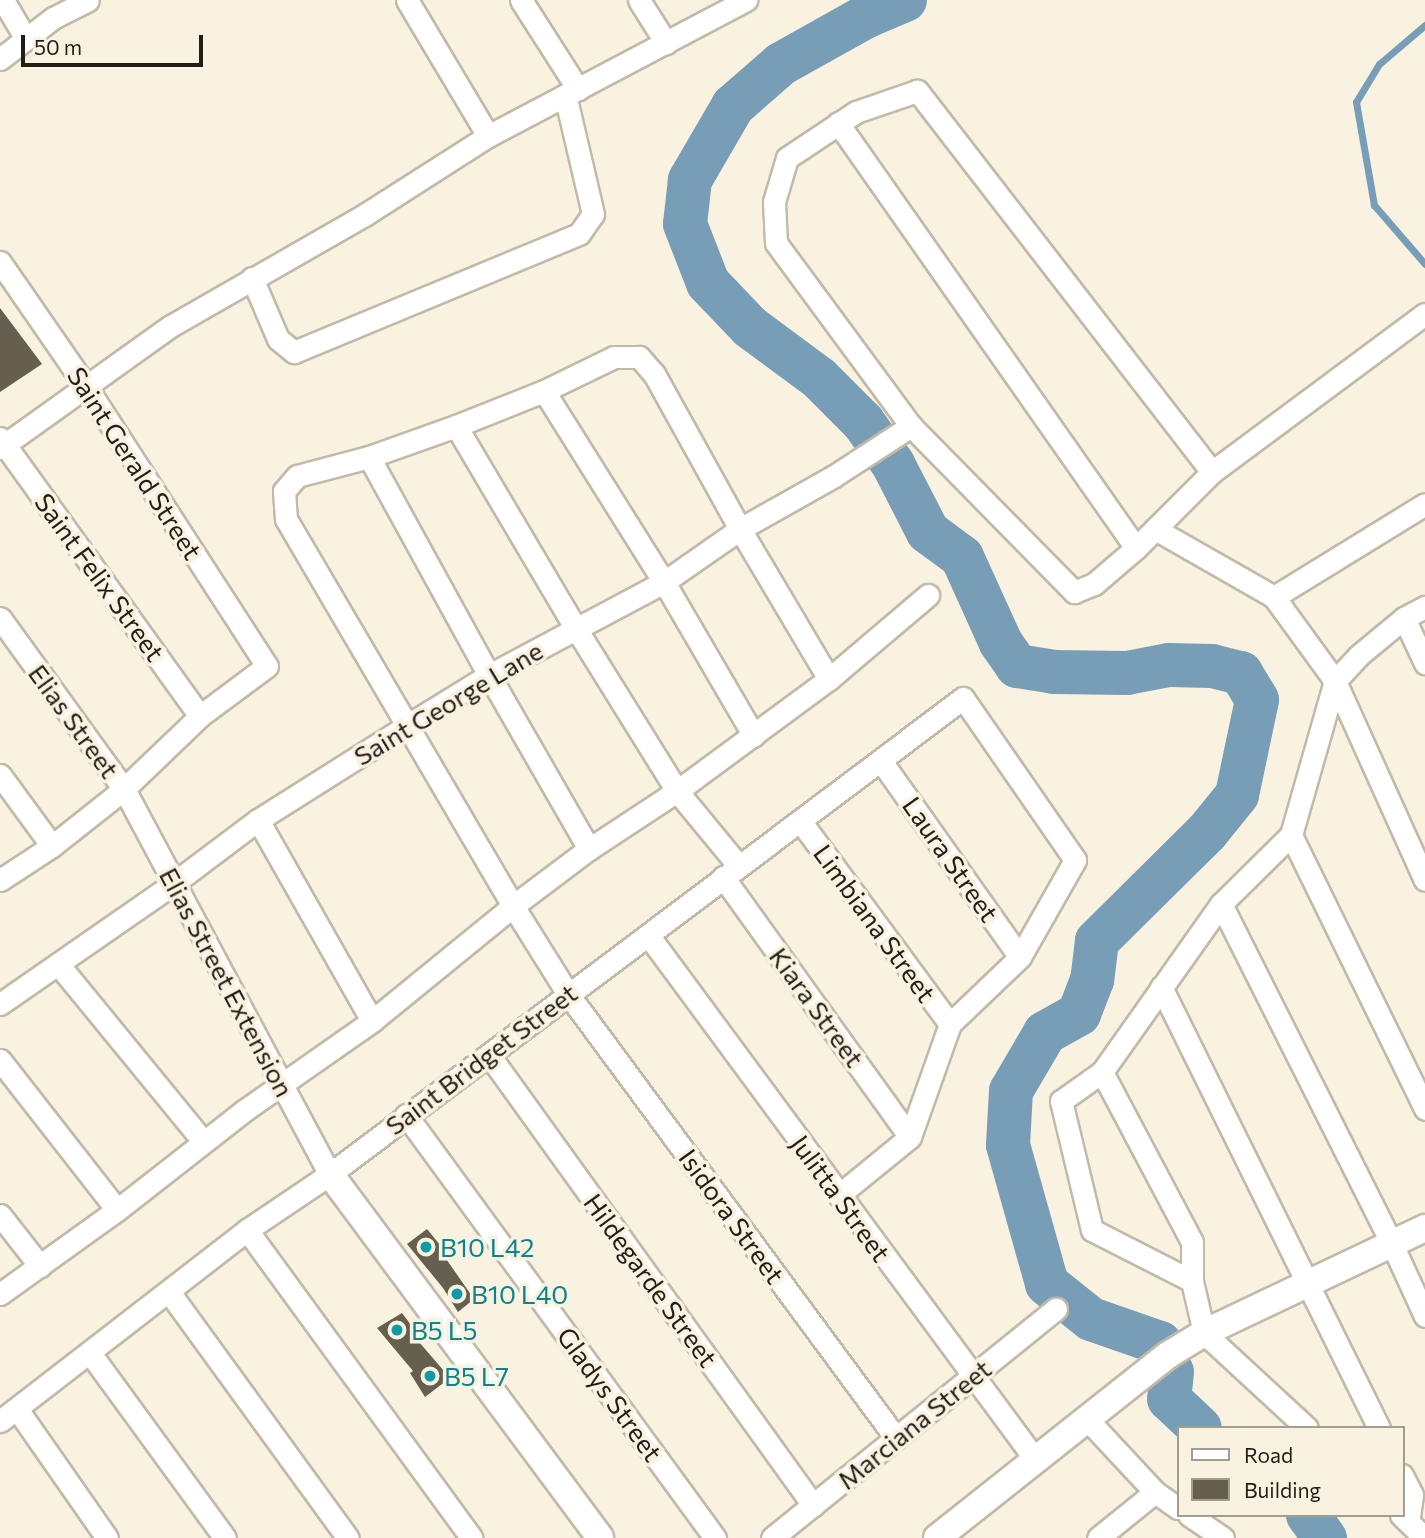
<!DOCTYPE html>
<html>
<head>
<meta charset="utf-8">
<style>
	body { margin:0 }
	#map { position:relative; width:1425px; height:1538px; overflow:hidden; background:#faf2e0; font-family:Commissioner,sans-serif }
	div>[style] { position:absolute }
	[style*='--x'] { left:calc(var(--x)*1px); top:calc(var(--y)*1px); width:calc(var(--w)*1px); rotate:calc(var(--a)*1deg) }
	.stream>* { height:7px; margin:-3.5px; padding:0 3.5px; transform-origin:3.5px; border-radius:3.5px; background:#789eb7 }
	.river>* { height:44px; margin:-22px; padding:0 22px; transform-origin:22px; border-radius:22px; background:#789eb7 }
	.building>* { inset:0; background:#665f4f }
	.roads { filter:drop-shadow(2px 0 #c2baa9) drop-shadow(-2px 0 #c2baa9) drop-shadow(0 2px #c2baa9) drop-shadow(0 -2px #c2baa9) }
	.minor>* { height:21px; margin:-10.5px; padding:0 10.5px; transform-origin:10.5px; border-radius:10.5px; background:#fff }
	.tertiary>* { height:26px; margin:-13px; padding:0 13px; transform-origin:13px; border-radius:13px; background:#fff }
	.dots>* { width:19px; height:19px; translate:-50% -50%; box-sizing:border-box; border:4px solid #faf2e0; border-radius:50% }
	span { translate:-50% -50%; white-space:nowrap; text-align:center; line-height:1.15; -webkit-text-stroke:7px #faf2e0; paint-order:stroke }
	.street-label { font-size:26px; color:#211e18 }
	.culture-label { font-size:26px; color:#0d838f }
	.left { translate:0 -50%; text-align:left }
	.legend { position:absolute; left:1177px; top:1426px; width:228px; height:91px; box-sizing:border-box; background:#faf2e0; border:2px solid #a39d90; margin:0; padding:9px 12px; list-style:none; font-size:21px; color:#211e18 }
	.legend li { display:flex; align-items:center; gap:14px; height:35px }
	.legend b { width:35px; border:2px solid #a39d90 }
	.scale { position:absolute; left:21px; top:35px; width:182px; height:32px; box-sizing:border-box; border:4px solid #211e18; border-top:0; padding-left:9px; font-size:21px; line-height:24px; white-space:nowrap; color:#211e18; -webkit-text-stroke:5px #faf2e0; paint-order:stroke }
</style>
</head>
<body>
<div id="map">
	<div class="stream">
		<div style="--x:1425;--y:25;--w:60;--a:139.7"></div>
		<div style="--x:1379;--y:64;--w:44;--a:121.2"></div>
		<div style="--x:1356;--y:102;--w:105;--a:80.1"></div>
		<div style="--x:1374;--y:205;--w:78;--a:49.2"></div>
	</div>
	<div class="river">
		<div style="--x:905;--y:0;--w:43;--a:157"></div>
		<div style="--x:865;--y:17;--w:96;--a:150.8"></div>
		<div style="--x:781;--y:64;--w:64;--a:138.8"></div>
		<div style="--x:733;--y:106;--w:86;--a:120.2"></div>
		<div style="--x:690;--y:180;--w:44;--a:96.5"></div>
		<div style="--x:685;--y:224;--w:63;--a:68.7"></div>
		<div style="--x:708;--y:283;--w:61;--a:46.3"></div>
		<div style="--x:750;--y:327;--w:86;--a:36.5"></div>
		<div style="--x:819;--y:378;--w:62;--a:45"></div>
		<div style="--x:863;--y:422;--w:52;--a:54.5"></div>
		<div style="--x:893;--y:464;--w:76;--a:62.8"></div>
		<div style="--x:928;--y:532;--w:42;--a:36.3"></div>
		<div style="--x:962;--y:557;--w:94;--a:65.6"></div>
		<div style="--x:1001;--y:643;--w:28;--a:55"></div>
		<div style="--x:1017;--y:666;--w:37;--a:9"></div>
		<div style="--x:1054;--y:672;--w:73;--a:0.8"></div>
		<div style="--x:1127;--y:673;--w:43;--a:-10.8"></div>
		<div style="--x:1169;--y:665;--w:43;--a:1.3"></div>
		<div style="--x:1212;--y:666;--w:30;--a:14"></div>
		<div style="--x:1241;--y:673;--w:31;--a:59"></div>
		<div style="--x:1257;--y:700;--w:97;--a:101.9"></div>
		<div style="--x:1237;--y:795;--w:48;--a:129"></div>
		<div style="--x:1207;--y:832;--w:155;--a:135.3"></div>
		<div style="--x:1097;--y:941;--w:39;--a:97"></div>
		<div style="--x:1092;--y:980;--w:36;--a:111"></div>
		<div style="--x:1079;--y:1014;--w:39;--a:151"></div>
		<div style="--x:1045;--y:1033;--w:67;--a:120.4"></div>
		<div style="--x:1011;--y:1091;--w:54;--a:93.2"></div>
		<div style="--x:1008;--y:1145;--w:144;--a:74.3"></div>
		<div style="--x:1047;--y:1284;--w:56;--a:38.5"></div>
		<div style="--x:1091;--y:1319;--w:73;--a:19.2"></div>
		<div style="--x:1160;--y:1343;--w:31;--a:68"></div>
		<div style="--x:1172;--y:1372;--w:27;--a:96"></div>
		<div style="--x:1169;--y:1399;--w:42;--a:43.1"></div>
		<div style="--x:1308;--y:1515;--w:29;--a:54"></div>
	</div>
	<div class="building">
		<div style="clip-path:polygon(0 308px,42px 364px,0 392px)"></div>
		<div style="clip-path:polygon(427px 1229px,445px 1251px,442px 1253px,474px 1299px,458px 1312px,443px 1288px,407px 1244px)"></div>
		<div style="clip-path:polygon(402px 1313px,417px 1333px,413px 1335px,450px 1378px,425px 1397px,410px 1373px,413px 1371px,377px 1328px)"></div>
	</div>
	<div class="roads">
		<div class="minor">
			<div style="--x:3;--y:0;--w:45;--a:59.5"></div>
			<div style="--x:407;--y:0;--w:158;--a:59.2"></div>
			<div style="--x:521;--y:0;--w:106;--a:57.4"></div>
			<div style="--x:639;--y:0;--w:51;--a:57.9"></div>
			<div style="--x:0;--y:59;--w:67;--a:-37.7"></div>
			<div style="--x:53;--y:18;--w:39;--a:-27"></div>
			<div style="--x:838;--y:123;--w:519;--a:54.96"></div>
			<div style="--x:0;--y:262;--w:153;--a:55.4"></div>
			<div style="--x:87;--y:388;--w:331;--a:57.1"></div>
			<div style="--x:267;--y:666;--w:84;--a:143.3"></div>
			<div style="--x:200;--y:716;--w:105;--a:136.2"></div>
			<div style="--x:124;--y:789;--w:92;--a:141.6"></div>
			<div style="--x:52;--y:846;--w:62;--a:146.8"></div>
			<div style="--x:252;--y:278;--w:66;--a:66.9"></div>
			<div style="--x:278;--y:339;--w:21;--a:39"></div>
			<div style="--x:294;--y:352;--w:308;--a:-22.5"></div>
			<div style="--x:579;--y:234;--w:24;--a:-55"></div>
			<div style="--x:593;--y:214;--w:122;--a:-103.2"></div>
			<div style="--x:544;--y:391;--w:226;--a:57.9"></div>
			<div style="--x:664;--y:582;--w:178;--a:59.7"></div>
			<div style="--x:456;--y:426;--w:234;--a:59.4"></div>
			<div style="--x:575;--y:627;--w:193;--a:58.1"></div>
			<div style="--x:677;--y:791;--w:96;--a:50.5"></div>
			<div style="--x:0;--y:438;--w:342;--a:54.3"></div>
			<div style="--x:0;--y:448;--w:208;--a:-35.6"></div>
			<div style="--x:169;--y:327;--w:227;--a:-29.8"></div>
			<div style="--x:366;--y:214;--w:145;--a:-32.6"></div>
			<div style="--x:488;--y:136;--w:292;--a:-27.8"></div>
			<div style="--x:369;--y:457;--w:249;--a:61.2"></div>
			<div style="--x:489;--y:675;--w:201;--a:60.1"></div>
			<div style="--x:1212;--y:472;--w:482;--a:-127.7"></div>
			<div style="--x:917;--y:91;--w:65;--a:161"></div>
			<div style="--x:856;--y:112;--w:83;--a:146.3"></div>
			<div style="--x:787;--y:158;--w:46;--a:106.5"></div>
			<div style="--x:774;--y:202;--w:41;--a:87.2"></div>
			<div style="--x:776;--y:243;--w:227;--a:53.6"></div>
			<div style="--x:911;--y:426;--w:233;--a:45.5"></div>
			<div style="--x:1074;--y:592;--w:22;--a:-22"></div>
			<div style="--x:1094;--y:584;--w:55;--a:-40.6"></div>
			<div style="--x:1136;--y:548;--w:107;--a:-45"></div>
			<div style="--x:1212;--y:472;--w:265;--a:-36.6"></div>
			<div style="--x:1155;--y:529;--w:137;--a:29.7"></div>
			<div style="--x:1274;--y:597;--w:104;--a:54"></div>
			<div style="--x:1335;--y:681;--w:218;--a:65.7"></div>
			<div style="--x:1274;--y:597;--w:177;--a:-31.6"></div>
			<div style="--x:0;--y:618;--w:211;--a:54.1"></div>
			<div style="--x:124;--y:789;--w:437;--a:61.9"></div>
			<div style="--x:1404;--y:618;--w:50;--a:65"></div>
			<div style="--x:829;--y:679;--w:174;--a:-120.7"></div>
			<div style="--x:740;--y:529;--w:177;--a:-119"></div>
			<div style="--x:654;--y:374;--w:23;--a:-131"></div>
			<div style="--x:639;--y:357;--w:25;--a:180"></div>
			<div style="--x:614;--y:357;--w:78;--a:154.1"></div>
			<div style="--x:544;--y:391;--w:95;--a:158.3"></div>
			<div style="--x:456;--y:426;--w:92;--a:160.4"></div>
			<div style="--x:369;--y:457;--w:74;--a:165.2"></div>
			<div style="--x:297;--y:476;--w:20;--a:131"></div>
			<div style="--x:284;--y:491;--w:28;--a:86"></div>
			<div style="--x:286;--y:519;--w:449;--a:59.6"></div>
			<div style="--x:513;--y:906;--w:104;--a:58"></div>
			<div style="--x:568;--y:994;--w:552;--a:53.55"></div>
			<div style="--x:881;--y:761;--w:240;--a:54.7"></div>
			<div style="--x:0;--y:775;--w:88;--a:53.8"></div>
			<div style="--x:258;--y:820;--w:231;--a:60.4"></div>
			<div style="--x:801;--y:822;--w:251;--a:53.6"></div>
			<div style="--x:1291;--y:835;--w:305;--a:63.9"></div>
			<div style="--x:723;--y:877;--w:320;--a:54.3"></div>
			<div style="--x:1221;--y:904;--w:381;--a:63.3"></div>
			<div style="--x:1392;--y:1244;--w:79;--a:65.4"></div>
			<div style="--x:648;--y:935;--w:651;--a:53.55"></div>
			<div style="--x:58;--y:964;--w:229;--a:50.7"></div>
			<div style="--x:1161;--y:987;--w:492;--a:63.7"></div>
			<div style="--x:0;--y:1004;--w:212;--a:-34.8"></div>
			<div style="--x:174;--y:883;--w:105;--a:-36.9"></div>
			<div style="--x:258;--y:820;--w:178;--a:-32.3"></div>
			<div style="--x:408;--y:725;--w:95;--a:-31.7"></div>
			<div style="--x:489;--y:675;--w:198;--a:-28"></div>
			<div style="--x:664;--y:582;--w:93;--a:-34.9"></div>
			<div style="--x:740;--y:529;--w:108;--a:-29.4"></div>
			<div style="--x:834;--y:476;--w:92;--a:-33"></div>
			<div style="--x:489;--y:1055;--w:555;--a:54.25"></div>
			<div style="--x:0;--y:1060;--w:190;--a:52"></div>
			<div style="--x:1102;--y:1072;--w:192;--a:62.1"></div>
			<div style="--x:1192;--y:1242;--w:39;--a:90"></div>
			<div style="--x:1192;--y:1281;--w:53;--a:77"></div>
			<div style="--x:1204;--y:1333;--w:140;--a:42.7"></div>
			<div style="--x:406;--y:1115;--w:524;--a:53.85"></div>
			<div style="--x:0;--y:1215;--w:65;--a:51.9"></div>
			<div style="--x:247;--y:1230;--w:381;--a:53.9"></div>
			<div style="--x:1192;--y:1281;--w:112;--a:-153"></div>
			<div style="--x:1092;--y:1230;--w:133;--a:-103.5"></div>
			<div style="--x:1061;--y:1101;--w:50;--a:-35.3"></div>
			<div style="--x:1102;--y:1072;--w:206;--a:-54.7"></div>
			<div style="--x:1221;--y:904;--w:98;--a:-44.6"></div>
			<div style="--x:1291;--y:835;--w:160;--a:-74.1"></div>
			<div style="--x:1335;--y:681;--w:34;--a:-47"></div>
			<div style="--x:1358;--y:656;--w:60;--a:-39.6"></div>
			<div style="--x:1404;--y:618;--w:24;--a:-28"></div>
			<div style="--x:169;--y:1292;--w:304;--a:54"></div>
			<div style="--x:0;--y:1294;--w:144;--a:-35.7"></div>
			<div style="--x:117;--y:1210;--w:162;--a:-38"></div>
			<div style="--x:245;--y:1110;--w:155;--a:-35"></div>
			<div style="--x:372;--y:1021;--w:182;--a:-39.2"></div>
			<div style="--x:513;--y:906;--w:95;--a:-36.9"></div>
			<div style="--x:589;--y:849;--w:105;--a:-33.4"></div>
			<div style="--x:677;--y:791;--w:189;--a:-36.4"></div>
			<div style="--x:829;--y:679;--w:130;--a:-40.3"></div>
			<div style="--x:90;--y:1353;--w:229;--a:53.9"></div>
			<div style="--x:17;--y:1409;--w:157;--a:55.1"></div>
			<div style="--x:1086;--y:1418;--w:101;--a:47"></div>
			<div style="--x:1155;--y:1492;--w:28;--a:35"></div>
			<div style="--x:0;--y:1421;--w:312;--a:-37.7"></div>
			<div style="--x:247;--y:1230;--w:100;--a:-34"></div>
			<div style="--x:330;--y:1174;--w:792;--a:-36.94"></div>
			<div style="--x:963;--y:698;--w:197;--a:55.3"></div>
			<div style="--x:1075;--y:860;--w:112;--a:119.6"></div>
			<div style="--x:1020;--y:957;--w:97;--a:136.3"></div>
			<div style="--x:950;--y:1024;--w:120;--a:109.5"></div>
			<div style="--x:910;--y:1137;--w:92;--a:140.8"></div>
			<div style="--x:1402;--y:1475;--w:22;--a:63"></div>
			<div style="--x:1412;--y:1495;--w:27;--a:98"></div>
			<div style="--x:1189;--y:1515;--w:41;--a:34.1"></div>
			<div style="--x:1401;--y:1515;--w:33;--a:44"></div>
			<div style="--x:772;--y:1538;--w:365;--a:-38.9"></div>
			<div style="--x:1098;--y:1538;--w:73;--a:-38.9"></div>
		</div>
		<div class="tertiary">
			<div style="--x:330;--y:1174;--w:453;--a:53.4"></div>
			<div style="--x:937;--y:1538;--w:295;--a:-38.4"></div>
			<div style="--x:1168;--y:1355;--w:42;--a:-31.4"></div>
			<div style="--x:1204;--y:1333;--w:245;--a:-25.4"></div>
		</div>
	</div>
	<div class="dots">
		<div style="left:426px;top:1247px;background:#0f9aa8"></div>
		<div style="left:457px;top:1294px;background:#0f9aa8"></div>
		<div style="left:397px;top:1330px;background:#0f9aa8"></div>
		<div style="left:430px;top:1376px;background:#0f9aa8"></div>
	</div>
	<div class="street-label">
		<span style="left:135px;top:463px;rotate:57deg">Saint Gerald Street</span>
		<span style="left:100px;top:577px;rotate:54deg">Saint Felix Street</span>
		<span style="left:448px;top:703px;rotate:-31deg">Saint George Lane</span>
		<span style="left:74px;top:721px;rotate:54deg">Elias Street</span>
		<span style="left:951px;top:859px;rotate:55deg">Laura Street</span>
		<span style="left:875px;top:923px;rotate:54deg">Limbiana Street</span>
		<span style="left:227px;top:982px;rotate:62deg">Elias Street Extension</span>
		<span style="left:817px;top:1007px;rotate:54deg">Kiara Street</span>
		<span style="left:481px;top:1059px;rotate:-37deg">Saint Bridget Street</span>
		<span style="left:841px;top:1198px;rotate:54deg">Julitta Street</span>
		<span style="left:732px;top:1216px;rotate:54deg">Isidora Street</span>
		<span style="left:651px;top:1280px;rotate:54deg">Hildegarde Street</span>
		<span style="left:610px;top:1394px;rotate:54deg">Gladys Street</span>
		<span style="left:914px;top:1424px;rotate:-39deg">Marciana Street</span>
	</div>
	<div class="culture-label">
		<span class="left" style="left:440px;top:1247px">B10 L42</span>
		<span class="left" style="left:471px;top:1294px">B10 L40</span>
		<span class="left" style="left:411px;top:1330px">B5 L5</span>
		<span class="left" style="left:444px;top:1376px">B5 L7</span>
	</div>
	<ul class="legend">
	<li><b style="height:9px;background:#fff"></b>Road</li>
	<li><b style="height:19px;background:#665f4f"></b>Building</li>
	</ul>
	<div class="scale">50 m</div>
</div>
</body>
</html>
